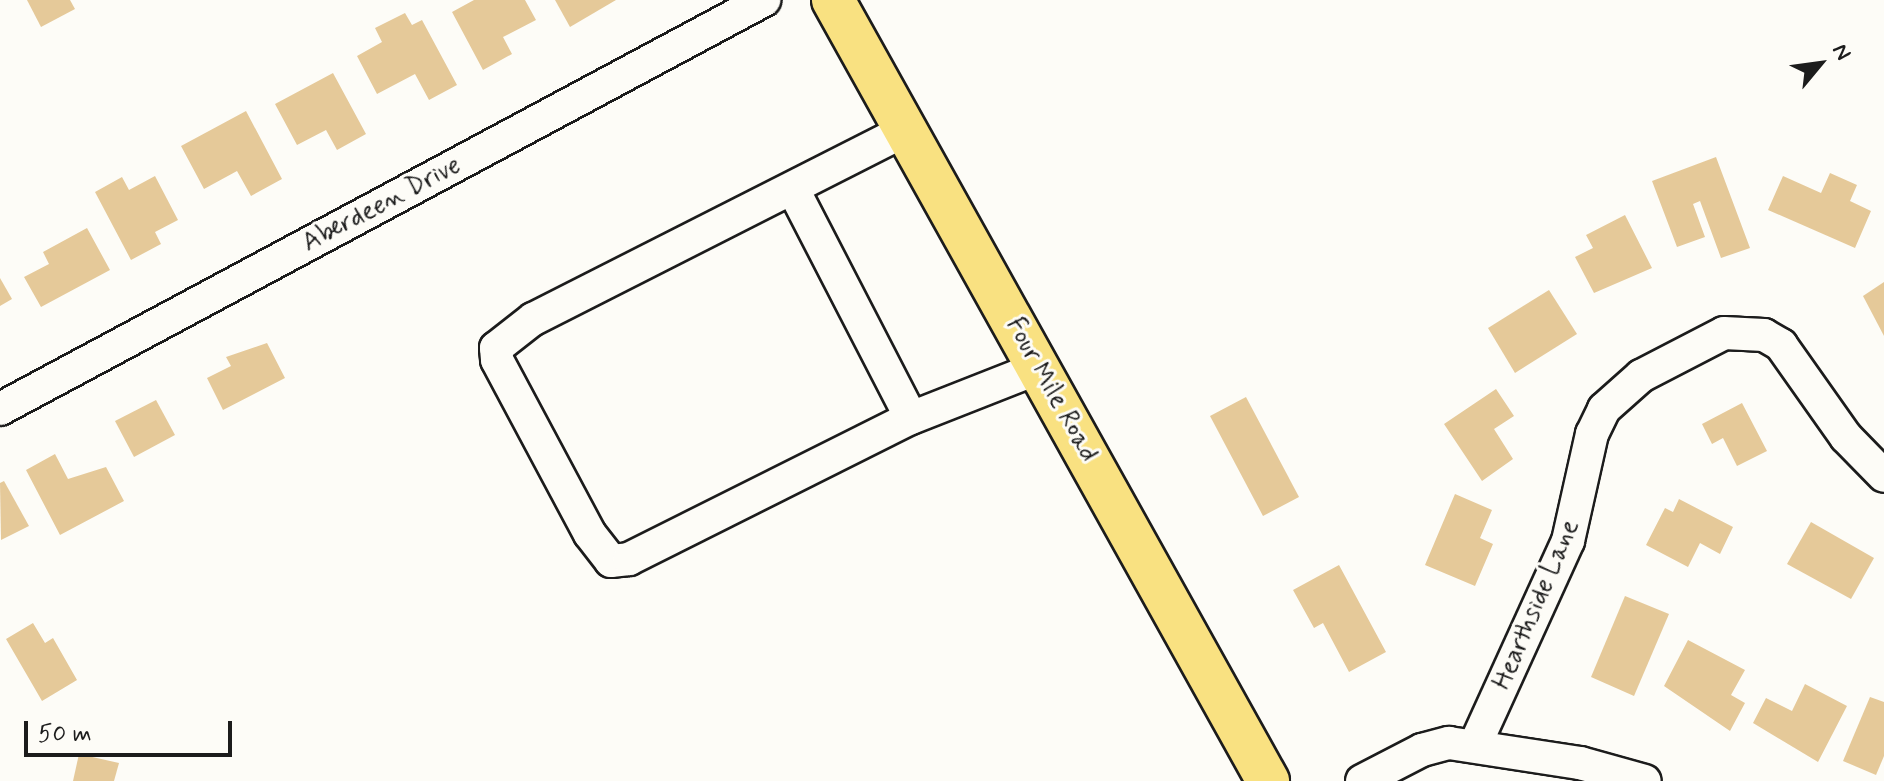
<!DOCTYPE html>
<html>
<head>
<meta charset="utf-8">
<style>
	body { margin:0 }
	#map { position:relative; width:1884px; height:781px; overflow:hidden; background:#fdfcf7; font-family:Mynerve,sans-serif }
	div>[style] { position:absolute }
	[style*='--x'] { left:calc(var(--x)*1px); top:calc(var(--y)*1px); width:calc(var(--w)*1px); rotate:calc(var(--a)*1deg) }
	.building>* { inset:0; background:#e5c999 }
	.roads { filter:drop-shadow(2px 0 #1c1c1c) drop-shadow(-2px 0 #1c1c1c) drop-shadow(0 2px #1c1c1c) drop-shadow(0 -2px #1c1c1c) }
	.minor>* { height:32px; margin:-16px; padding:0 16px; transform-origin:16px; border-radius:16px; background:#fdfcf7 }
	.major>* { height:42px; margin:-21px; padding:0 21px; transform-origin:21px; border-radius:21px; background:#f9e181 }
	span { translate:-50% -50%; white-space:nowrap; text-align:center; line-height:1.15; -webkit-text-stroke:6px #fdfcf7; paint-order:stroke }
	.street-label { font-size:26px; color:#1c1c1c }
	.north { position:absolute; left:1780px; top:24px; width:80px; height:80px; -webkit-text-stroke:6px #fdfcf7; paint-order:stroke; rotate:61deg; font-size:22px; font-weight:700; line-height:32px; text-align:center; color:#1c1c1c }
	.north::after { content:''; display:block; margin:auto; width:28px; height:36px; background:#1c1c1c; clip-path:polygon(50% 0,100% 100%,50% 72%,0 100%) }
	.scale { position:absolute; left:24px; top:721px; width:208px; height:36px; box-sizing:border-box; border:4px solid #1c1c1c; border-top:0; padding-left:10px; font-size:24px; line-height:28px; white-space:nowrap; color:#1c1c1c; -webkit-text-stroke:6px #fdfcf7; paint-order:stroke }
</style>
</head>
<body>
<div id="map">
	<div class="building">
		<div style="clip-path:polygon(27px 0,70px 0,75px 9px,41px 27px)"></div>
		<div style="clip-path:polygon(474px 0,525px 0,536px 20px,503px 37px,512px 54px,483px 70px,452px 12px)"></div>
		<div style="clip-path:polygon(555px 0,616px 0,570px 27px)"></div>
		<div style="clip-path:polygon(405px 13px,412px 25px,422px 20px,457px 85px,429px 100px,415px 74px,377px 94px,357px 56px,382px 42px,375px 28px)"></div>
		<div style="clip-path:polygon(333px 73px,366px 134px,337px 150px,326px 130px,297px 145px,275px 104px)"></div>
		<div style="clip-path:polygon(246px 111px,282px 179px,251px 196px,237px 171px,204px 189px,181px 146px)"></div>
		<div style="clip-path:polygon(1716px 157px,1750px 248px,1721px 258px,1700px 201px,1693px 204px,1705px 237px,1677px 247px,1652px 181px)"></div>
		<div style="clip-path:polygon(1830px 173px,1857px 185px,1850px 201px,1871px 211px,1855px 248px,1768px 210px,1783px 176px,1821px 193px)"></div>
		<div style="clip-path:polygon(155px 176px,178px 220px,155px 232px,161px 244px,131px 260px,95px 192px,122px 177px,129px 190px)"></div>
		<div style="clip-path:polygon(1625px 215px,1652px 268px,1594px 293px,1575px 257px,1593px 248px,1586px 235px)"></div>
		<div style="clip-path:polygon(87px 228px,110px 270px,41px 307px,24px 277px,49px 264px,43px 252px)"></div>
		<div style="clip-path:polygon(0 278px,12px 299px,0 306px)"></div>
		<div style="clip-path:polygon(1884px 282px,1884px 336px,1863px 296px)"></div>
		<div style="clip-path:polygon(1549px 290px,1577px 334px,1515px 373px,1488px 328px)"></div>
		<div style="clip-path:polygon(267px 343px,285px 378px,223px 410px,207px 378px,231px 366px,226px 357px)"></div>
		<div style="clip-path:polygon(1496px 389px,1514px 416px,1494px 429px,1513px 459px,1482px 481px,1444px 424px)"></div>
		<div style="clip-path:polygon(1246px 397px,1299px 497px,1263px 516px,1210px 416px)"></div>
		<div style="clip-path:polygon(156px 400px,175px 435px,134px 457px,115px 421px)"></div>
		<div style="clip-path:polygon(1742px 403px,1767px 451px,1737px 466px,1723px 438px,1712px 444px,1702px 424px)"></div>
		<div style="clip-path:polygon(55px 454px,68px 479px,106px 467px,124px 501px,60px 535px,26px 470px)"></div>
		<div style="clip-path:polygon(4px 481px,29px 526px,1px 540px,0 483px)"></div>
		<div style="clip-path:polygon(1455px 494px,1492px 510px,1480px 538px,1493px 544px,1475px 586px,1425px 565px)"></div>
		<div style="clip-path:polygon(1679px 499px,1733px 527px,1720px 554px,1700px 543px,1688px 567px,1646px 545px,1665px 508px,1673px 512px)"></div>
		<div style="clip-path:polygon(1811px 522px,1874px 558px,1851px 599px,1787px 564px)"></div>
		<div style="clip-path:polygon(1339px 565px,1386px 652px,1349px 672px,1323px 623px,1314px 628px,1293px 590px)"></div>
		<div style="clip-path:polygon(1625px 596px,1669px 614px,1634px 696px,1591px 677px)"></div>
		<div style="clip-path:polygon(33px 623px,45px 643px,53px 638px,77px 680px,42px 701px,6px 639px)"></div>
		<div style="clip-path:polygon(1688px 640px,1745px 670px,1731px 695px,1745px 703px,1730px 731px,1664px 686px)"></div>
		<div style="clip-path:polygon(1805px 684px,1847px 706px,1818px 762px,1753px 723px,1766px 698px,1792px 711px)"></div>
		<div style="clip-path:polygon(1870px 697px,1884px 702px,1884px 756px,1876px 775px,1843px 761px)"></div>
		<div style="clip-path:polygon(79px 754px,119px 763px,114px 781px,73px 781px)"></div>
	</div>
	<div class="roads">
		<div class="minor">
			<div style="--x:906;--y:130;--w:418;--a:153.1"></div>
			<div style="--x:533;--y:319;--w:47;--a:141.9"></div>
			<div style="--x:496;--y:348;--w:12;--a:85"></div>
			<div style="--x:497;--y:360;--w:197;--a:61.9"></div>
			<div style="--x:590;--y:534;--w:34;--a:52"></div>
			<div style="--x:611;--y:561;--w:18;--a:-6"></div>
			<div style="--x:629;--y:559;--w:315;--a:-26.6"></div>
			<div style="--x:911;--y:418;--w:136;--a:-21.5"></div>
			<div style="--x:794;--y:191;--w:255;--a:62.7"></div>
			<div style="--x:0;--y:409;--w:867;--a:-28.16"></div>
			<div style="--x:1475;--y:745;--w:224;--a:-65.5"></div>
			<div style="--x:1568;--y:541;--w:110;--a:-77.4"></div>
			<div style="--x:1592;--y:434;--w:28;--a:-64"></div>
			<div style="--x:1604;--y:409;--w:50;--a:-41.7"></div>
			<div style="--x:1641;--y:376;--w:93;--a:-27.4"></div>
			<div style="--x:1724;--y:333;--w:40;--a:2.9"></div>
			<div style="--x:1764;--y:335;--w:20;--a:30"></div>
			<div style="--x:1781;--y:345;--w:113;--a:54.8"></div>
			<div style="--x:1846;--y:437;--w:54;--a:45.7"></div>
			<div style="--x:1362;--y:781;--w:68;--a:-27.3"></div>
			<div style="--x:1422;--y:750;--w:28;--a:-15"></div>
			<div style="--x:1449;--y:743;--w:133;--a:8.7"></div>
			<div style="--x:1580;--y:763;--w:67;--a:15.5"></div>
		</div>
		<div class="major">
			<div style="--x:833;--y:0;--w:894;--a:60.88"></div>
		</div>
	</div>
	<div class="street-label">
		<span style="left:382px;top:205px;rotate:-28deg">Aberdeen Drive</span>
		<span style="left:1051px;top:390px;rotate:61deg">Four Mile Road</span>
		<span style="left:1537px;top:605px;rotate:-67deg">Hearthside Lane</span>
	</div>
	<div class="north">N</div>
	<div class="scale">50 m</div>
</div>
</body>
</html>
